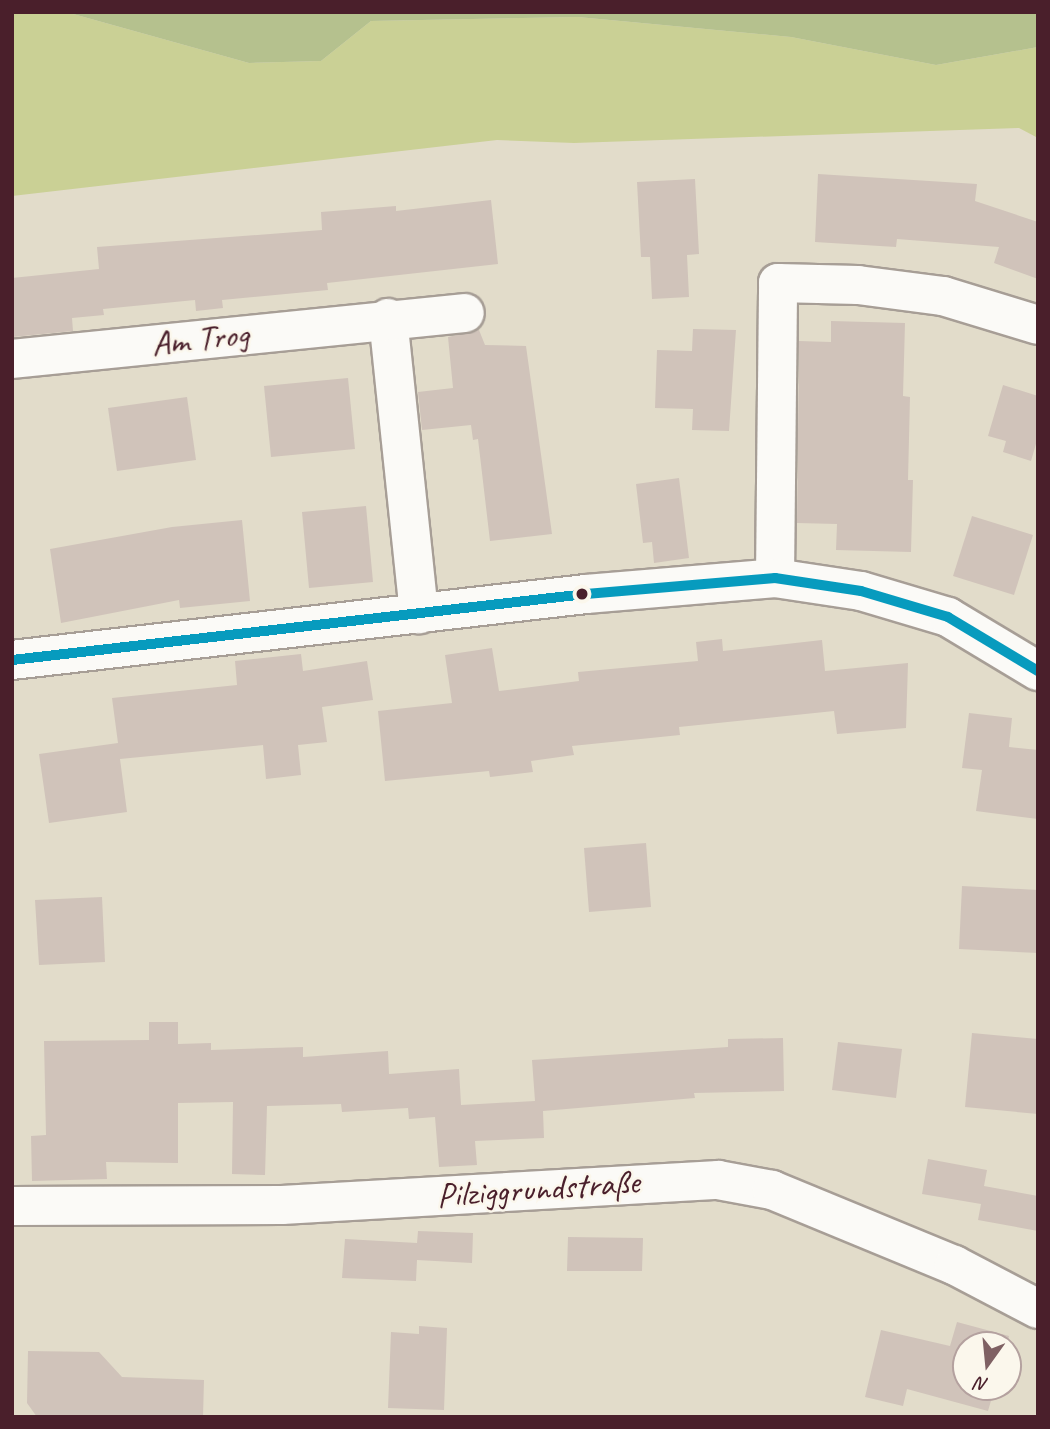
<!DOCTYPE html>
<html>
<head>
<meta charset="utf-8">
<style>
	body { margin:0 }
	#map { position:relative; width:1050px; height:1429px; overflow:hidden; background:#e2dcca; font-family:Caveat,sans-serif }
	div>[style] { position:absolute }
	[style*='--x'] { left:calc(var(--x)*1px); top:calc(var(--y)*1px); width:calc(var(--w)*1px); rotate:calc(var(--a)*1deg) }
	.green>* { inset:0; background:#cad095 }
	.forest>* { inset:0; background:#b5c18e }
	.building>* { inset:0; background:#d0c3ba }
	.roads { filter:drop-shadow(2px 0 #a79e96) drop-shadow(-2px 0 #a79e96) drop-shadow(0 2px #a79e96) drop-shadow(0 -2px #a79e96) }
	.street>* { height:38px; margin:-19px; padding:0 19px; transform-origin:19px; border-radius:19px; background:#fbfaf7 }
	.bus-1>* { height:10px; margin:-5px; padding:0 5px; transform-origin:5px; border-radius:5px; background:#079bbe }
	.dots>* { width:19px; height:19px; translate:-50% -50%; box-sizing:border-box; border:4px solid #fbf7ec; border-radius:50% }
	span { translate:-50% -50%; white-space:nowrap; text-align:center; line-height:1.15; -webkit-text-stroke:5px #fbf7ec; paint-order:stroke }
	.street-label { font-size:35px; color:#4a1f2b }
	.frame { position:absolute; inset:0; border:14px solid #4a1f2b; pointer-events:none }
	.north { position:absolute; left:952px; top:1331px; width:70px; height:70px; box-sizing:border-box; background:#fbf7ec; border:2px solid #b4a19f; border-radius:50%; rotate:195deg; font-size:19px; font-weight:700; line-height:28px; text-align:center; color:#4a1f2b }
	.north::after { content:''; display:block; margin:auto; width:24px; height:32px; background:#7f6163; clip-path:polygon(50% 0,100% 100%,50% 72%,0 100%) }
</style>
</head>
<body>
<div id="map">
	<div class="green">
		<div style="clip-path:polygon(12px 12px,66px 12px,249px 63px,321px 61px,371px 21px,578px 17px,791px 37px,936px 65px,1038px 47px,1038px 138px,1019px 128px,574px 143px,497px 140px,12px 196px)"></div>
	</div>
	<div class="forest">
		<div style="clip-path:polygon(66px 12px,1038px 12px,1038px 47px,936px 65px,791px 37px,578px 17px,371px 21px,321px 61px,249px 63px)"></div>
	</div>
	<div class="building">
		<div style="clip-path:polygon(818px 174px,977px 184px,975px 201px,1038px 222px,1038px 279px,994px 263px,999px 247px,897px 239px,896px 247px,815px 242px)"></div>
		<div style="clip-path:polygon(695px 179px,699px 254px,687px 255px,689px 297px,652px 299px,650px 257px,641px 257px,637px 182px)"></div>
		<div style="clip-path:polygon(491px 200px,498px 264px,327px 283px,328px 290px,222px 300px,223px 308px,196px 311px,195px 300px,103px 309px,104px 315px,72px 318px,73px 331px,12px 337px,12px 278px,99px 269px,97px 247px,322px 230px,321px 212px,396px 206px,396px 211px)"></div>
		<div style="clip-path:polygon(831px 321px,905px 323px,903px 396px,910px 397px,908px 480px,913px 480px,911px 552px,836px 550px,837px 524px,797px 523px,799px 341px,831px 342px)"></div>
		<div style="clip-path:polygon(693px 329px,736px 330px,729px 431px,692px 430px,693px 409px,655px 408px,657px 350px,692px 351px)"></div>
		<div style="clip-path:polygon(479px 330px,485px 345px,526px 346px,552px 534px,490px 541px,478px 439px,473px 440px,471px 425px,422px 430px,418px 392px,453px 388px,448px 337px)"></div>
		<div style="clip-path:polygon(348px 378px,355px 449px,271px 457px,264px 386px)"></div>
		<div style="clip-path:polygon(1003px 385px,1038px 396px,1038px 437px,1031px 461px,1003px 452px,1006px 441px,988px 436px)"></div>
		<div style="clip-path:polygon(187px 397px,196px 460px,117px 471px,108px 408px)"></div>
		<div style="clip-path:polygon(679px 478px,689px 558px,654px 563px,652px 542px,643px 543px,636px 484px)"></div>
		<div style="clip-path:polygon(366px 506px,373px 582px,309px 588px,302px 512px)"></div>
		<div style="clip-path:polygon(972px 516px,1033px 535px,1014px 595px,953px 576px)"></div>
		<div style="clip-path:polygon(242px 520px,250px 601px,180px 608px,179px 600px,61px 623px,50px 549px,172px 527px)"></div>
		<div style="clip-path:polygon(722px 639px,723px 651px,822px 640px,825px 671px,908px 663px,906px 728px,837px 734px,834px 711px,679px 727px,680px 735px,572px 746px,574px 755px,531px 761px,533px 772px,490px 777px,489px 771px,385px 781px,378px 711px,452px 703px,445px 655px,492px 648px,499px 691px,579px 681px,578px 672px,698px 661px,696px 642px)"></div>
		<div style="clip-path:polygon(301px 654px,303px 671px,367px 661px,373px 700px,322px 707px,327px 742px,298px 745px,301px 775px,266px 779px,263px 745px,120px 759px,127px 812px,49px 823px,39px 754px,118px 743px,112px 698px,237px 685px,235px 661px)"></div>
		<div style="clip-path:polygon(969px 713px,1012px 718px,1009px 747px,1038px 750px,1038px 819px,976px 811px,982px 770px,962px 768px)"></div>
		<div style="clip-path:polygon(646px 843px,651px 907px,589px 912px,584px 848px)"></div>
		<div style="clip-path:polygon(962px 886px,1038px 890px,1038px 953px,959px 949px)"></div>
		<div style="clip-path:polygon(102px 897px,105px 962px,39px 965px,35px 900px)"></div>
		<div style="clip-path:polygon(149px 1022px,178px 1022px,178px 1044px,211px 1043px,211px 1050px,303px 1047px,303px 1057px,388px 1051px,389px 1074px,459px 1069px,461px 1105px,535px 1101px,532px 1060px,728px 1047px,728px 1039px,783px 1038px,784px 1091px,694px 1093px,695px 1098px,543px 1111px,544px 1138px,475px 1141px,477px 1165px,439px 1167px,435px 1117px,409px 1119px,408px 1108px,342px 1112px,341px 1104px,267px 1106px,265px 1175px,232px 1174px,233px 1102px,178px 1103px,178px 1163px,106px 1162px,107px 1179px,32px 1181px,31px 1136px,46px 1135px,44px 1041px,149px 1040px)"></div>
		<div style="clip-path:polygon(972px 1033px,1038px 1039px,1038px 1114px,965px 1107px)"></div>
		<div style="clip-path:polygon(838px 1042px,902px 1049px,896px 1098px,832px 1090px)"></div>
		<div style="clip-path:polygon(928px 1159px,987px 1170px,984px 1186px,1038px 1196px,1038px 1231px,978px 1220px,981px 1204px,922px 1194px)"></div>
		<div style="clip-path:polygon(418px 1231px,473px 1233px,472px 1263px,417px 1260px,416px 1281px,342px 1278px,345px 1239px,417px 1243px)"></div>
		<div style="clip-path:polygon(568px 1237px,643px 1238px,642px 1271px,567px 1271px)"></div>
		<div style="clip-path:polygon(957px 1322px,1009px 1336px,1007px 1345px,966px 1345px,966px 1387px,995px 1387px,988px 1411px,907px 1389px,903px 1406px,865px 1397px,881px 1330px,950px 1346px)"></div>
		<div style="clip-path:polygon(419px 1326px,447px 1328px,444px 1410px,388px 1408px,391px 1332px,419px 1334px)"></div>
		<div style="clip-path:polygon(28px 1351px,99px 1352px,122px 1377px,204px 1380px,203px 1417px,37px 1417px,27px 1403px)"></div>
	</div>
	<div class="roads">
		<div class="street">
			<div style="--x:388;--y:318;--w:298;--a:84"></div>
			<div style="--x:12;--y:359;--w:455;--a:-5.8"></div>
			<div style="--x:775;--y:578;--w:295;--a:-89.4"></div>
			<div style="--x:778;--y:283;--w:80;--a:1.4"></div>
			<div style="--x:858;--y:285;--w:86;--a:7.4"></div>
			<div style="--x:943;--y:296;--w:99;--a:17"></div>
			<div style="--x:12;--y:660;--w:578;--a:-6.56"></div>
			<div style="--x:586;--y:594;--w:190;--a:-4.8"></div>
			<div style="--x:775;--y:578;--w:87;--a:8.6"></div>
			<div style="--x:861;--y:591;--w:91;--a:16.6"></div>
			<div style="--x:948;--y:617;--w:105;--a:31"></div>
			<div style="--x:12;--y:1206;--w:270;--a:-0.2"></div>
			<div style="--x:282;--y:1205;--w:437;--a:-3.3"></div>
			<div style="--x:718;--y:1180;--w:55;--a:10.5"></div>
			<div style="--x:772;--y:1190;--w:197;--a:22.4"></div>
			<div style="--x:954;--y:1265;--w:95;--a:27.6"></div>
		</div>
	</div>
	<div class="bus-1">
		<div style="--x:12;--y:660;--w:578;--a:-6.56"></div>
		<div style="--x:586;--y:594;--w:190;--a:-4.8"></div>
		<div style="--x:775;--y:578;--w:87;--a:8.6"></div>
		<div style="--x:861;--y:591;--w:91;--a:16.6"></div>
		<div style="--x:948;--y:617;--w:105;--a:31"></div>
	</div>
	<div class="dots">
		<div style="left:582px;top:594px;background:#4a1f2b"></div>
	</div>
	<div class="street-label">
		<span style="left:200px;top:339px;rotate:-6deg">Am Trog</span>
		<span style="left:538px;top:1189px;rotate:-4deg">Pilziggrundstraße</span>
	</div>
	<div class="frame"></div>
	<div class="north">N</div>
</div>
</body>
</html>
